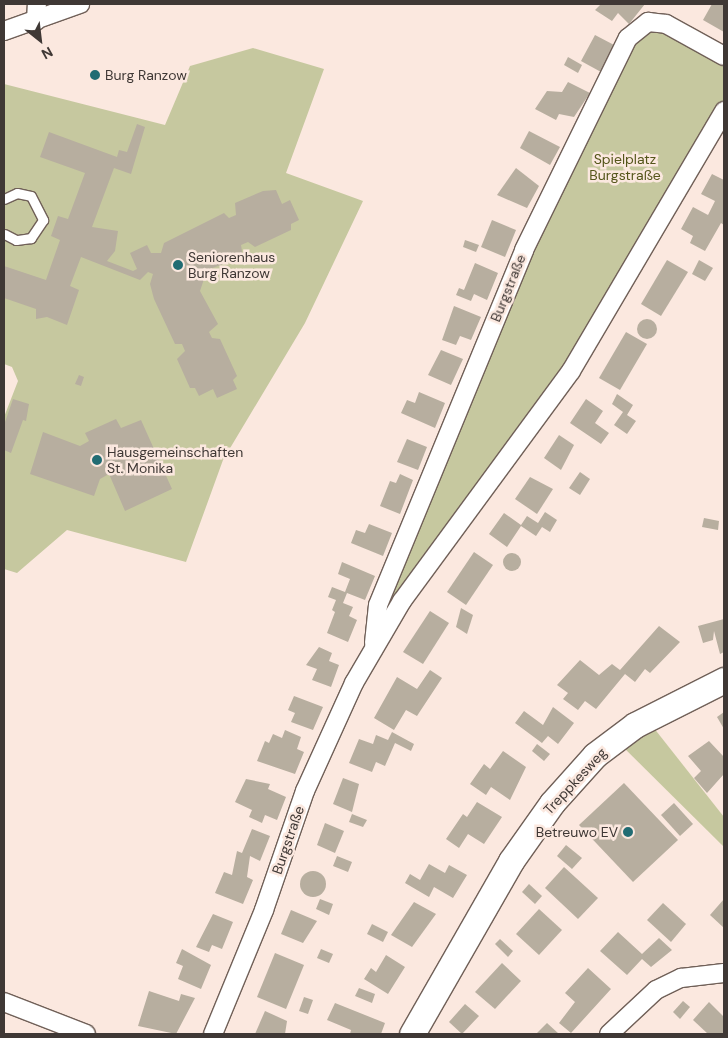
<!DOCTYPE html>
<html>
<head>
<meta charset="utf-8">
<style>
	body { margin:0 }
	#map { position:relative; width:728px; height:1038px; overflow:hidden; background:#fbe8df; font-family:"DM Sans",sans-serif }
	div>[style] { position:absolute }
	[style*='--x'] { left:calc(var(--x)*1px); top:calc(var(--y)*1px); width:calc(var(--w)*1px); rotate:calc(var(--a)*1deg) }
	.green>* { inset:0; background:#c6c89f }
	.building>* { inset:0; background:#b7ae9f }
	.round { border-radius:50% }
	.roads { filter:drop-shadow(1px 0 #706058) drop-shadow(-1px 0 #706058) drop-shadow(0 1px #706058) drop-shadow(0 -1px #706058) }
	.lane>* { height:9px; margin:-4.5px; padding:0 4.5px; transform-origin:4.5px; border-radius:4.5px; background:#fff }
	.street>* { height:18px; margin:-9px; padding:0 9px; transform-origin:9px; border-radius:9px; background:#fff }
	.secondary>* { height:25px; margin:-12.5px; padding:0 12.5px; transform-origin:12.5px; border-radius:12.5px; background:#fff }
	.dots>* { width:14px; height:14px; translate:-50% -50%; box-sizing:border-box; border:2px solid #fbe8df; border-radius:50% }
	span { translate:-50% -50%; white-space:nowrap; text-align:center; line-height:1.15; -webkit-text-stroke:5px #fbe8df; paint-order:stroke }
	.poi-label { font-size:14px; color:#3f3835 }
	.left { translate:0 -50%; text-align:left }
	.right { translate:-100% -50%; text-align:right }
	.park-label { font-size:14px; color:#55561b }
	.street-label { font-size:14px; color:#3f3835 }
	.frame { position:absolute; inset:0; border:5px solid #3f3835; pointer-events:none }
	.north { position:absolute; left:15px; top:15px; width:50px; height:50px; -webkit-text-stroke:4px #fbe8df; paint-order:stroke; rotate:151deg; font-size:14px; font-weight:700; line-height:20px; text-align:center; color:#3f3835 }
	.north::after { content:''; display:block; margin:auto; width:18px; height:22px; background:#3f3835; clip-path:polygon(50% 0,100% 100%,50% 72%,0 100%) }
</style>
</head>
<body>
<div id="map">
	<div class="green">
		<div style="clip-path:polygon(648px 22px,724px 56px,724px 111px,571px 371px,373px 651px,378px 605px,456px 417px,628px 38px)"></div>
		<div style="clip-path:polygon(253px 48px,324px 69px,286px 173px,363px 201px,305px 323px,223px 460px,186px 562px,67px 530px,17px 573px,4px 569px,4px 417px,18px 381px,12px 367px,4px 364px,4px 84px,165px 125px,190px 66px)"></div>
		<div style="clip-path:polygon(646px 718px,724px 817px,724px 847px,615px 739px)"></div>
	</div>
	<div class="building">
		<div style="clip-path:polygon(601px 4px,609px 5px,645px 4px,629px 24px,618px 13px,612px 21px,595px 10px)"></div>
		<div style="clip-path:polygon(712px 4px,724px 5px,724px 32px,703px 20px)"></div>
		<div style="clip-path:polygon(595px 35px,616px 46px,601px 72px,581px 61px)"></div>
		<div style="clip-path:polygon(568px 57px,582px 65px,578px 73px,564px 65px)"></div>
		<div style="clip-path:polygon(568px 82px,590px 93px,574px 117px,559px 114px,556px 120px,535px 109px,547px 91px,562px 92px)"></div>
		<div style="clip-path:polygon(137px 124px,145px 127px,131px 174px,114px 168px,92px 227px,118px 231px,115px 251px,107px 261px,133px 271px,137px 269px,130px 253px,147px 245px,151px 253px,161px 253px,164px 243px,224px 213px,229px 218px,236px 215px,235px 203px,263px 191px,276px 190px,282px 204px,290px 200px,299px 220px,291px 224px,291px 230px,255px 247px,248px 242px,241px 245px,243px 257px,207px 270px,200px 291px,218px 324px,209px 332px,212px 338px,220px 339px,237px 376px,233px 380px,237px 389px,217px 398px,213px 389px,199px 396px,195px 388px,190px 388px,177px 359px,185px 351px,182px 344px,175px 344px,154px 299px,150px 284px,153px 274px,148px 272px,140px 280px,81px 257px,70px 286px,79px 290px,67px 325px,47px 317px,36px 319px,36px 309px,4px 298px,4px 266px,46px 280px,60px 240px,51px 236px,58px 216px,68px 219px,85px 173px,40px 157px,49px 132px,117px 157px,119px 150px,127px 152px)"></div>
		<div style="clip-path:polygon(529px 131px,560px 147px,550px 165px,520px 148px)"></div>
		<div style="clip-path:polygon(516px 168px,539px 186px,527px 208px,497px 195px)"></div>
		<div style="clip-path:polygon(712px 174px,724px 180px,724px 225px,721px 223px,705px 251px,690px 243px,693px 236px,681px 229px,693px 207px,708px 215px,715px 201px,701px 194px)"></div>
		<div style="clip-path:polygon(492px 220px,516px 230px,505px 257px,481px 247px)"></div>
		<div style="clip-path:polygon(465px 240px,479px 245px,476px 252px,463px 247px)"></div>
		<div style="clip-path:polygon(667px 260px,688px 272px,661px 316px,641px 304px)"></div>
		<div style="clip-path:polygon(699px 260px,713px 268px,705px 281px,692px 274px)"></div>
		<div style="clip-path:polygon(475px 263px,498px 273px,487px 300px,474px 294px,471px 301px,456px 295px,459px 288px,464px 290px)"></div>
		<div style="clip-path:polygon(454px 306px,481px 317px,471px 340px,460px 336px,456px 345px,442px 340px)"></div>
		<div class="round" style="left:637px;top:319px;width:20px;height:20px"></div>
		<div style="clip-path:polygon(626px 332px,647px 344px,620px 390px,599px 378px)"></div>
		<div style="clip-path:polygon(441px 350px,463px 359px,451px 385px,428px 375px)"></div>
		<div style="clip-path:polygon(79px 375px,84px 377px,81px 386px,75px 384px)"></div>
		<div style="clip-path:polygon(419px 392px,445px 403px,435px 428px,401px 413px,407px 400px,415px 403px)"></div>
		<div style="clip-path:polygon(617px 394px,633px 405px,627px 415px,636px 421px,627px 434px,614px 425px,623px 412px,612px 404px)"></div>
		<div style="clip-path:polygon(13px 399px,29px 404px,26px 421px,23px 420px,11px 453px,4px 450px,4px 425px)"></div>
		<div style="clip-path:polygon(586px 399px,603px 411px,595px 423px,609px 433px,601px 444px,570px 423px)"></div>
		<div style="clip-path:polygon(116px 419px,121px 428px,141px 420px,172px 489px,125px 511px,109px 474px,100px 479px,94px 496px,30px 474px,43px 432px,80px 446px,89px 441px,85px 433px)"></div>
		<div style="clip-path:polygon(559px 435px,574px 445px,561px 470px,544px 458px)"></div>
		<div style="clip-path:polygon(407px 439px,427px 447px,418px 470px,397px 462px)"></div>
		<div style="clip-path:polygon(580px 472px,590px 479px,580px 495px,569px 488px)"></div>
		<div style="clip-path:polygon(400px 474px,413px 480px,400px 514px,380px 506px,390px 481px,396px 483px)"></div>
		<div style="clip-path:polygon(530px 477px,553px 489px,537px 514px,515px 499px)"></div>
		<div style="clip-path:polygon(545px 512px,557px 520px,550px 532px,542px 527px,536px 536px,521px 526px,507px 547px,489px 534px,504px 513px,521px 525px,527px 516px,538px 523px)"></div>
		<div style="clip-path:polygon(704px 518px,719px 521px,718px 530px,702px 527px)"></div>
		<div style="clip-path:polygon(369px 524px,392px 533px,383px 556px,351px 543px,356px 530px,365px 533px)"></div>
		<div style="clip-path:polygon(474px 552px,493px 565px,466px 605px,447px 592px)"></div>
		<div class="round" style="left:503px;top:553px;width:18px;height:18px"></div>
		<div style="clip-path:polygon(342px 562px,375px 576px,365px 600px,347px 593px,343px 603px,353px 607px,349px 616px,357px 620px,348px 642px,327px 633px,335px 612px,332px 610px,336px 600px,328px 597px,332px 587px,345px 592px,350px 579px,338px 574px)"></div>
		<div style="clip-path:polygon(461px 608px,473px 615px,467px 634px,456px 627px)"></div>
		<div style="clip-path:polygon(430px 611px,449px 623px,423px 664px,403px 652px)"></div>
		<div style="clip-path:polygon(724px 619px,724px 652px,720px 654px,714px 631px,713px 640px,703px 643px,698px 626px)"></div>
		<div style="clip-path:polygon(659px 626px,680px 642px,650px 673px,645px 669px,635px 682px,625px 674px,596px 709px,585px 701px,578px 710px,563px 699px,568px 693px,557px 685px,580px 660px,599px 675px,612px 664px,620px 670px)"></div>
		<div style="clip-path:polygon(319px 647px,332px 653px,329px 661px,339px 665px,331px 687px,312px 680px,317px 669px,306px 665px)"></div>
		<div style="clip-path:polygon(430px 670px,442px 678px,417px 716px,406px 710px,394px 730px,374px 718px,397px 677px,417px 689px)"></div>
		<div style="clip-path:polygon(294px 696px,323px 707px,313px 730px,291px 722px,295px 713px,288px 710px)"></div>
		<div style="clip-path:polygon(553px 707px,574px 723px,558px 744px,548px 736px,542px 743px,515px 723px,524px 711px,543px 725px)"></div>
		<div style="clip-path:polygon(724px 712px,724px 729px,717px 717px)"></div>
		<div style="clip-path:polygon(285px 730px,301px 737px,297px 749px,304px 752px,295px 774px,257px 761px,265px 741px,269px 743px,273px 734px,282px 738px)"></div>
		<div style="clip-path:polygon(392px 732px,414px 744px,411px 751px,395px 743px,385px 766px,376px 762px,372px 772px,349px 763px,359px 739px,373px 744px,376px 735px,388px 740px)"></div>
		<div style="clip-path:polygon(709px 741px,724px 757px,724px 774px,707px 793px,694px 778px,701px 771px,688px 756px)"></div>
		<div style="clip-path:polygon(537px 744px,550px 754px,544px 761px,532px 751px)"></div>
		<div style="clip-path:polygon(503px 751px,526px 767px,510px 800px,491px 787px,486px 795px,470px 784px,484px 764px,490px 769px)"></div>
		<div style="clip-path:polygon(343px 778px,359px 784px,352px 812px,333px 804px)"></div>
		<div style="clip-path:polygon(246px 779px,270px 784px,268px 789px,286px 797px,277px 820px,265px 815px,262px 823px,249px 817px,252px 810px,235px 802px)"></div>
		<div style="clip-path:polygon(624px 783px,678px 840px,633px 882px,579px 825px)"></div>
		<div style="clip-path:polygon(477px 802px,502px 817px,484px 844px,468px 834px,459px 848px,446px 839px,463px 814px,467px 817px)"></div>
		<div style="clip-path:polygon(674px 803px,693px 824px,680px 836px,661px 815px)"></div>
		<div style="clip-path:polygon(352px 814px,367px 820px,363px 827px,349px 822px)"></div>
		<div style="clip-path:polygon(325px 823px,344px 831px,335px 853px,317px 845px)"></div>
		<div style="clip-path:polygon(252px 829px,270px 836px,260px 861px,250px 856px,247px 877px,253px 880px,243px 904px,215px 893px,224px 872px,232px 875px,237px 851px,242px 853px)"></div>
		<div style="clip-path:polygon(566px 845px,582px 858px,572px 869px,557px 856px)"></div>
		<div style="clip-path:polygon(337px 856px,352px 862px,348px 872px,333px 866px)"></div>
		<div style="clip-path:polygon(429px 864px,445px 873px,449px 865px,467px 875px,453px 898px,434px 887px,429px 897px,405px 883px,410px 874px,420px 880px)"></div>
		<div style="clip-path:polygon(564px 867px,598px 898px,578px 919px,545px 888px)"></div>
		<div class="round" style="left:300px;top:871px;width:26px;height:26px"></div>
		<div style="clip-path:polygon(529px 884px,542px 896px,535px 904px,522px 892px)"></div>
		<div style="clip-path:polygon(320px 899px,333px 904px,329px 915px,316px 909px)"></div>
		<div style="clip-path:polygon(724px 899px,724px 928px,710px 915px)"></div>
		<div style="clip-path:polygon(414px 902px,436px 914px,412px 947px,391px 935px)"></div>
		<div style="clip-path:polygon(663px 903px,686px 924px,671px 942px,647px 920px)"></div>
		<div style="clip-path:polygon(539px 909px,562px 930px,539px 955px,516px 934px)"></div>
		<div style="clip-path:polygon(291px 910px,317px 921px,303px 943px,281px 934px)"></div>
		<div style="clip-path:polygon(213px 914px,233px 922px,222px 949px,212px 945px,209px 952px,196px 947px)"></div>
		<div style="clip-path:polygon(372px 924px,388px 932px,383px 942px,367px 934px)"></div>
		<div style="clip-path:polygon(618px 932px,642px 954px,659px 938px,672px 950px,651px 967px,642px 959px,627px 975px,600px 951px)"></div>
		<div style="clip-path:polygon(500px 939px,513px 951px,508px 957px,495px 944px)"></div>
		<div style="clip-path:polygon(182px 949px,211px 965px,201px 989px,178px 979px,183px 966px,176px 963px)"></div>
		<div style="clip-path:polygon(321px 949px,333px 954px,329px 963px,317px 958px)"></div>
		<div style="clip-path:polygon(275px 953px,304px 965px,286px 1009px,257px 997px)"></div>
		<div style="clip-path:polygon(386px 955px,405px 967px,388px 994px,364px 979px,371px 968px,376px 972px)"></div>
		<div style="clip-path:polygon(502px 963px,521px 981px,495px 1009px,475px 992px)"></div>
		<div style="clip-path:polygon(588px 968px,611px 989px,571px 1033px,559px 1023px,575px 1002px,565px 993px)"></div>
		<div style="clip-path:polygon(359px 988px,375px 994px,372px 1003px,355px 996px)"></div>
		<div style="clip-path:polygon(149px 991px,179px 1001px,181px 994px,195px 998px,176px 1034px,138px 1026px)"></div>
		<div style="clip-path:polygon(304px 997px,313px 1000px,308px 1014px,299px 1011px)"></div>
		<div style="clip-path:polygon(683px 1001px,690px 1007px,680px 1019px,673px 1012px)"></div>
		<div style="clip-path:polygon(709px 1002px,724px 1017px,724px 1034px,708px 1034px,693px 1020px)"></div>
		<div style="clip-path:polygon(335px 1003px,385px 1023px,381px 1034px,350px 1034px,351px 1030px,327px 1020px)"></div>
		<div style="clip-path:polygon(465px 1004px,479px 1016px,462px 1034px,449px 1022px)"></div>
		<div style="clip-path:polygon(265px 1011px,287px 1021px,285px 1034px,255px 1034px)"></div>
		<div style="clip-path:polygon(547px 1023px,559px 1034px,536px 1034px)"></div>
	</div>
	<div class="roads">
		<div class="lane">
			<div style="--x:4;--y:199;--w:14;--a:-25"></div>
			<div style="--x:17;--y:193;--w:14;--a:12"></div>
			<div style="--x:31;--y:196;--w:27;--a:63"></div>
			<div style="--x:43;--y:220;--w:22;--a:124"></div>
			<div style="--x:31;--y:238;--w:15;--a:172"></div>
			<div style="--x:16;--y:240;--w:13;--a:-153"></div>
		</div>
		<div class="street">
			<div style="--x:36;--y:21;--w:17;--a:-87"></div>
			<div style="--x:4;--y:31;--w:81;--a:-19.6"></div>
			<div style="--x:374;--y:643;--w:38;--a:-84"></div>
			<div style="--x:378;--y:605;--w:384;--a:-67.6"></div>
			<div style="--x:524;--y:250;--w:236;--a:-63.9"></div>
			<div style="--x:628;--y:38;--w:26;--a:-39"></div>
			<div style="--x:648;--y:22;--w:18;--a:6"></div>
			<div style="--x:666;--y:24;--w:66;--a:28.9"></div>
			<div style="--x:4;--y:1002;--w:88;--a:21.3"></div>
			<div style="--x:213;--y:1034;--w:134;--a:-67.6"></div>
			<div style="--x:264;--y:910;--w:126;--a:-71"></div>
			<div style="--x:305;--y:791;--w:119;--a:-65.6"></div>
			<div style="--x:354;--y:683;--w:95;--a:-59.7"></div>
			<div style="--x:402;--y:601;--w:285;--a:-53.7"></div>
			<div style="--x:571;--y:371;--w:302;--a:-59.5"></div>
			<div style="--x:609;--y:1034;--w:64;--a:-43.1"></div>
			<div style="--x:656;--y:990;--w:28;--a:-26"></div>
			<div style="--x:681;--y:978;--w:43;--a:-6.6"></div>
		</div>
		<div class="secondary">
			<div style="--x:412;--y:1034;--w:199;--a:-60.2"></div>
			<div style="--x:511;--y:861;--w:71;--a:-54.7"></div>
			<div style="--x:552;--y:803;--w:64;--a:-48.1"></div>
			<div style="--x:595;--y:755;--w:50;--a:-36.9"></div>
			<div style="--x:635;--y:725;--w:100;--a:-26.8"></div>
		</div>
	</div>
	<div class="dots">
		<div style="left:95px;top:75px;background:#216c73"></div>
		<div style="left:178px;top:265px;background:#216c73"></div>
		<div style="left:97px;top:460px;background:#216c73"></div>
		<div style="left:628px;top:832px;background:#216c73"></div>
	</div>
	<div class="poi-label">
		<span class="left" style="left:105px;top:75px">Burg Ranzow</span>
		<span class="left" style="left:188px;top:265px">Seniorenhaus<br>Burg Ranzow</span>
		<span class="left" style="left:107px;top:460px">Hausgemeinschaften<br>St. Monika</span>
		<span class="right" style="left:618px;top:832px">Betreuwo EV</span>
	</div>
	<div class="park-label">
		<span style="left:625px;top:167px">Spielplatz<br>Burgstraße</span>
	</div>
	<div class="street-label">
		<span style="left:508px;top:288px;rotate:-68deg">Burgstraße</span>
		<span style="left:575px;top:781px;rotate:-47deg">Treppkesweg</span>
		<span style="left:288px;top:840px;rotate:-71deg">Burgstraße</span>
	</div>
	<div class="frame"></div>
	<div class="north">N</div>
</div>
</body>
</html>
